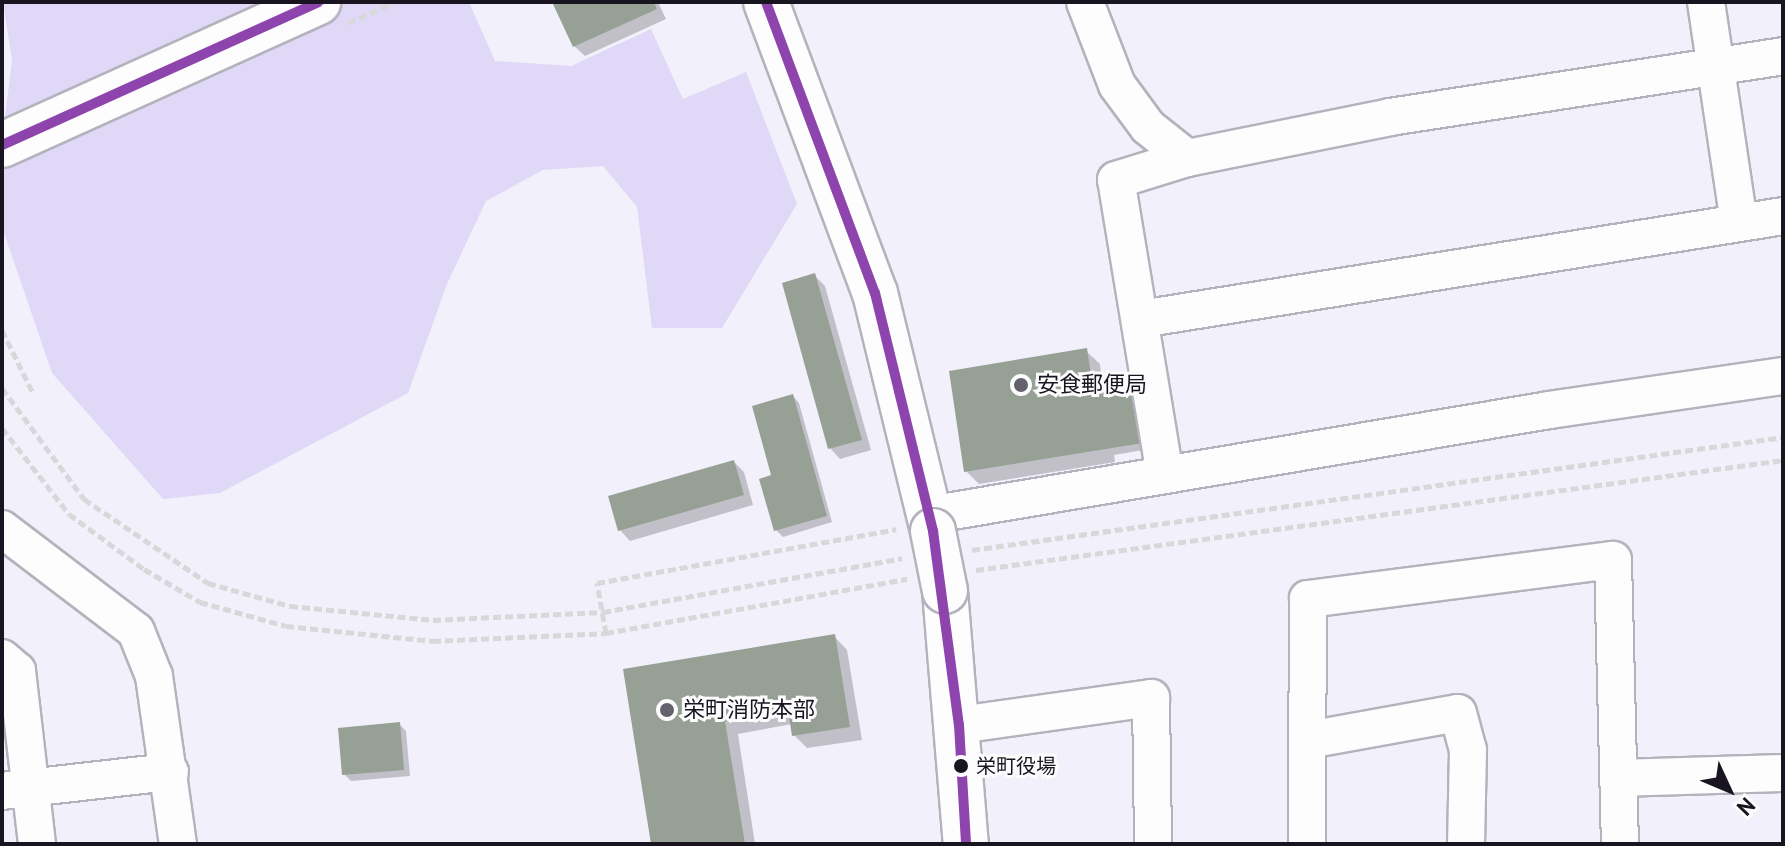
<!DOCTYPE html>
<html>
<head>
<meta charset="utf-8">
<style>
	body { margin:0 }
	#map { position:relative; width:1785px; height:846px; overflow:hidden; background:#f2f0fa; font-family:"PT Sans","Noto Sans JP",sans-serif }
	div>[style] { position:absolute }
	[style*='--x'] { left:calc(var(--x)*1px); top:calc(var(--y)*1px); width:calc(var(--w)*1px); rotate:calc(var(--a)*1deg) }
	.green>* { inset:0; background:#e0d8f7 }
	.shadow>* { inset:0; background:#0003 }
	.building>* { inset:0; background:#97a095 }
	.path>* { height:5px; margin-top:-2.5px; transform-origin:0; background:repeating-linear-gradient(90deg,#d8d8db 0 8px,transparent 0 12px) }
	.roads { filter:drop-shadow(2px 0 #b4b2bc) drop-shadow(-2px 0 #b4b2bc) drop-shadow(0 2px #b4b2bc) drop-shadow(0 -2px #b4b2bc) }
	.street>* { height:36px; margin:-18px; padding:0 18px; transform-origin:18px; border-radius:18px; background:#fdfdfe }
	.secondary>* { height:44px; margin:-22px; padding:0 22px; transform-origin:22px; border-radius:22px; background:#fdfdfe }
	.bridges { filter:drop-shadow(2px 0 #b4b2bc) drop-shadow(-2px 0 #b4b2bc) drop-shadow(0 2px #b4b2bc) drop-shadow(0 -2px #b4b2bc) }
	.secondary-bridge>* { height:44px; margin:-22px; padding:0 22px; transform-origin:22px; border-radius:22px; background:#fdfdfe }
	.bus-1>* { height:10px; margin:-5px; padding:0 5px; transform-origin:5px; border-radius:5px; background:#8e44ad }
	.dots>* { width:22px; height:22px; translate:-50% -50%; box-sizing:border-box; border:4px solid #fcfcfc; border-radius:50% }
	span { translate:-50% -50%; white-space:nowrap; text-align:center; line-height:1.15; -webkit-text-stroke:6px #fcfcfc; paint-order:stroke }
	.bus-label { font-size:20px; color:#181520 }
	.left { translate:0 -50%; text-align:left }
	.poi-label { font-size:22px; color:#181520 }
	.frame { position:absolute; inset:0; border:4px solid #181520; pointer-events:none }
	.north { position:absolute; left:1689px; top:750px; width:80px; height:80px; -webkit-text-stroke:6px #fcfcfc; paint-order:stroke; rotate:134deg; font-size:22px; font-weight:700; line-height:32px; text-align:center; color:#181520 }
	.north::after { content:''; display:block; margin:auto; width:28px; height:36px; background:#181520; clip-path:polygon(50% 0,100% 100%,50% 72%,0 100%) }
</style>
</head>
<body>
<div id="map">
	<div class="green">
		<div style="clip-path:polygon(3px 2px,469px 2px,495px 61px,571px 66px,651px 29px,683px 99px,746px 72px,797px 204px,722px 328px,652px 328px,637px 207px,603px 166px,543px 170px,486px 201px,447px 284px,408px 393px,220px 493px,163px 499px,52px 373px,2px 227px,2px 141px,12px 60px)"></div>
	</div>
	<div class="shadow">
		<div style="clip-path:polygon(554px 2px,658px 2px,666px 19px,585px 56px,574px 46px)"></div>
		<div style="clip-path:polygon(815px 276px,825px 286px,871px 450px,840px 459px,830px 448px)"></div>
		<div style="clip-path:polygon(1086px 351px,1100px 364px,1102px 383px,1149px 449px,1114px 455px,1115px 462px,979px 484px,966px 471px)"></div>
		<div style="clip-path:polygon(793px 396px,799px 403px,832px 522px,783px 537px,776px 530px)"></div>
		<div style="clip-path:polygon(734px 462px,744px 472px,753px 505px,630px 541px,620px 530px)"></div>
		<div style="clip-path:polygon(834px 636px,847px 650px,862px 740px,807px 748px,794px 735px,792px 724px,738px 734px,755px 844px,653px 844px,625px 671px)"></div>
		<div style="clip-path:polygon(399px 724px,406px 731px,410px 776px,351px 781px,344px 774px)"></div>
	</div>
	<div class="building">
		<div style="clip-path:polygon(552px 2px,654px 2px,657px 9px,573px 47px)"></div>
		<div style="clip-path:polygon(815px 273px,862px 440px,828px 449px,782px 283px)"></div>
		<div style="clip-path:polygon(1087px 348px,1092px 383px,1133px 376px,1143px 443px,964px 472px,949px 371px)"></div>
		<div style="clip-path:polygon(793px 394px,827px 516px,774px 531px,759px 479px,771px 475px,752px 406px)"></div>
		<div style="clip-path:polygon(734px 460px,744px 495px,618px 531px,608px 496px)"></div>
		<div style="clip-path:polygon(835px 634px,850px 727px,792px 736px,788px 710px,725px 721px,745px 844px,651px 844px,623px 669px)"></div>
		<div style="clip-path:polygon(400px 722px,404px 770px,342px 775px,338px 728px)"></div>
	</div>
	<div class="path">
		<div style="--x:348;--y:23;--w:51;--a:-24.1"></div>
		<div style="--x:2;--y:330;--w:70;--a:63.8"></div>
		<div style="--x:2;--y:388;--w:138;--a:53.5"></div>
		<div style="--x:84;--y:499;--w:150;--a:34.1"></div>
		<div style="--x:208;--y:583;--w:85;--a:15.7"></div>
		<div style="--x:290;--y:606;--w:144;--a:5.6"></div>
		<div style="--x:433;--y:620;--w:170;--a:-2.7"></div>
		<div style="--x:603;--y:612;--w:304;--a:-10.2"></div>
		<div style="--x:2;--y:428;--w:109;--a:52.1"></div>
		<div style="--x:69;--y:514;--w:93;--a:36.3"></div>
		<div style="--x:144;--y:569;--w:65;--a:30.5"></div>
		<div style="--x:200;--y:602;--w:89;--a:15.6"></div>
		<div style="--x:286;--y:626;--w:148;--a:5.8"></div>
		<div style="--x:433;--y:641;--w:173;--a:-2.6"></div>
		<div style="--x:606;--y:633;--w:306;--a:-10.2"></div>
		<div style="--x:972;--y:550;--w:819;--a:-7.93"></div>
		<div style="--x:976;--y:570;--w:814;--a:-7.76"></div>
		<div style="--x:606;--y:633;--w:51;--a:-100.2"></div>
		<div style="--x:597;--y:583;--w:304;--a:-10.2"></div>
	</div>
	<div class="roads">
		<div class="street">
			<div style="--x:1085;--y:2;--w:89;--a:68.9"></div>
			<div style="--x:1117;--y:85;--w:52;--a:53.6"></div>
			<div style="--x:1148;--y:127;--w:50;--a:38.5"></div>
			<div style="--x:1706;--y:2;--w:222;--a:81.5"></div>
			<div style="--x:1141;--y:319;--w:650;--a:-9.11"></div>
			<div style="--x:1165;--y:475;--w:299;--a:-99.4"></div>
			<div style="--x:1116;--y:180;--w:74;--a:-17.2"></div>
			<div style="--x:1187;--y:158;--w:207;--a:-11.4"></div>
			<div style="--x:1390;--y:117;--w:398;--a:-8.8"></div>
			<div style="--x:929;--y:515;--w:629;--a:-9.61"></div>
			<div style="--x:1549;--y:410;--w:236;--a:-8.3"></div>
			<div style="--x:2;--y:529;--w:168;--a:37.3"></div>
			<div style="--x:136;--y:631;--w:48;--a:68.2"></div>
			<div style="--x:154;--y:676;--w:170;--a:81.9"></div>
			<div style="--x:2;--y:658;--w:20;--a:41"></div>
			<div style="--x:17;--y:671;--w:174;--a:83.4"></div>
			<div style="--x:959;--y:725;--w:194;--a:-8"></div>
			<div style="--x:1151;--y:698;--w:146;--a:89.2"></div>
			<div style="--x:1308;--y:740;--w:152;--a:-10.2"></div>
			<div style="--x:1458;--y:713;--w:38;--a:75"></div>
			<div style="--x:1468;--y:750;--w:94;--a:91.2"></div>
			<div style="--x:1620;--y:778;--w:163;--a:-1.8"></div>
			<div style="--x:2;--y:791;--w:169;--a:-6.5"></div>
			<div style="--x:1307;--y:844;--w:245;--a:-89.8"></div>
			<div style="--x:1308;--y:599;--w:307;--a:-7.3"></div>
			<div style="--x:1613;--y:560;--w:284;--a:88.6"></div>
		</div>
		<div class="secondary">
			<div style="--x:766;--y:2;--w:311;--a:69.5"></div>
			<div style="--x:875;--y:293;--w:245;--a:76.3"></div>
			<div style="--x:2;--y:145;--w:347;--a:-24.3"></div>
			<div style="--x:945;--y:591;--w:254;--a:85.3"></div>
		</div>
	</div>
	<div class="bridges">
		<div class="secondary-bridge">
			<div style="--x:933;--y:531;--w:61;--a:78.7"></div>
		</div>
	</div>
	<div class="bus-1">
		<div style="--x:766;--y:2;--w:311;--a:69.5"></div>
		<div style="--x:875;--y:293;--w:245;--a:76.3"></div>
		<div style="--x:933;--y:531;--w:196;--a:82.4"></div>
		<div style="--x:959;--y:725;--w:119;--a:86.6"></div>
		<div style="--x:2;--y:145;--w:347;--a:-24.3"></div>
	</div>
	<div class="dots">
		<div style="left:1021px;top:385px;background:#64626c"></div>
		<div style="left:667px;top:710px;background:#64626c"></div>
		<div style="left:961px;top:766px;background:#181520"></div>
	</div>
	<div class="bus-label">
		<span class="left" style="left:976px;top:766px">栄町役場</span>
	</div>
	<div class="poi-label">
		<span class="left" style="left:1037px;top:385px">安食郵便局</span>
		<span class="left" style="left:683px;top:710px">栄町消防本部</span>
	</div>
	<div class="frame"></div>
	<div class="north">N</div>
</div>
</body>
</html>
